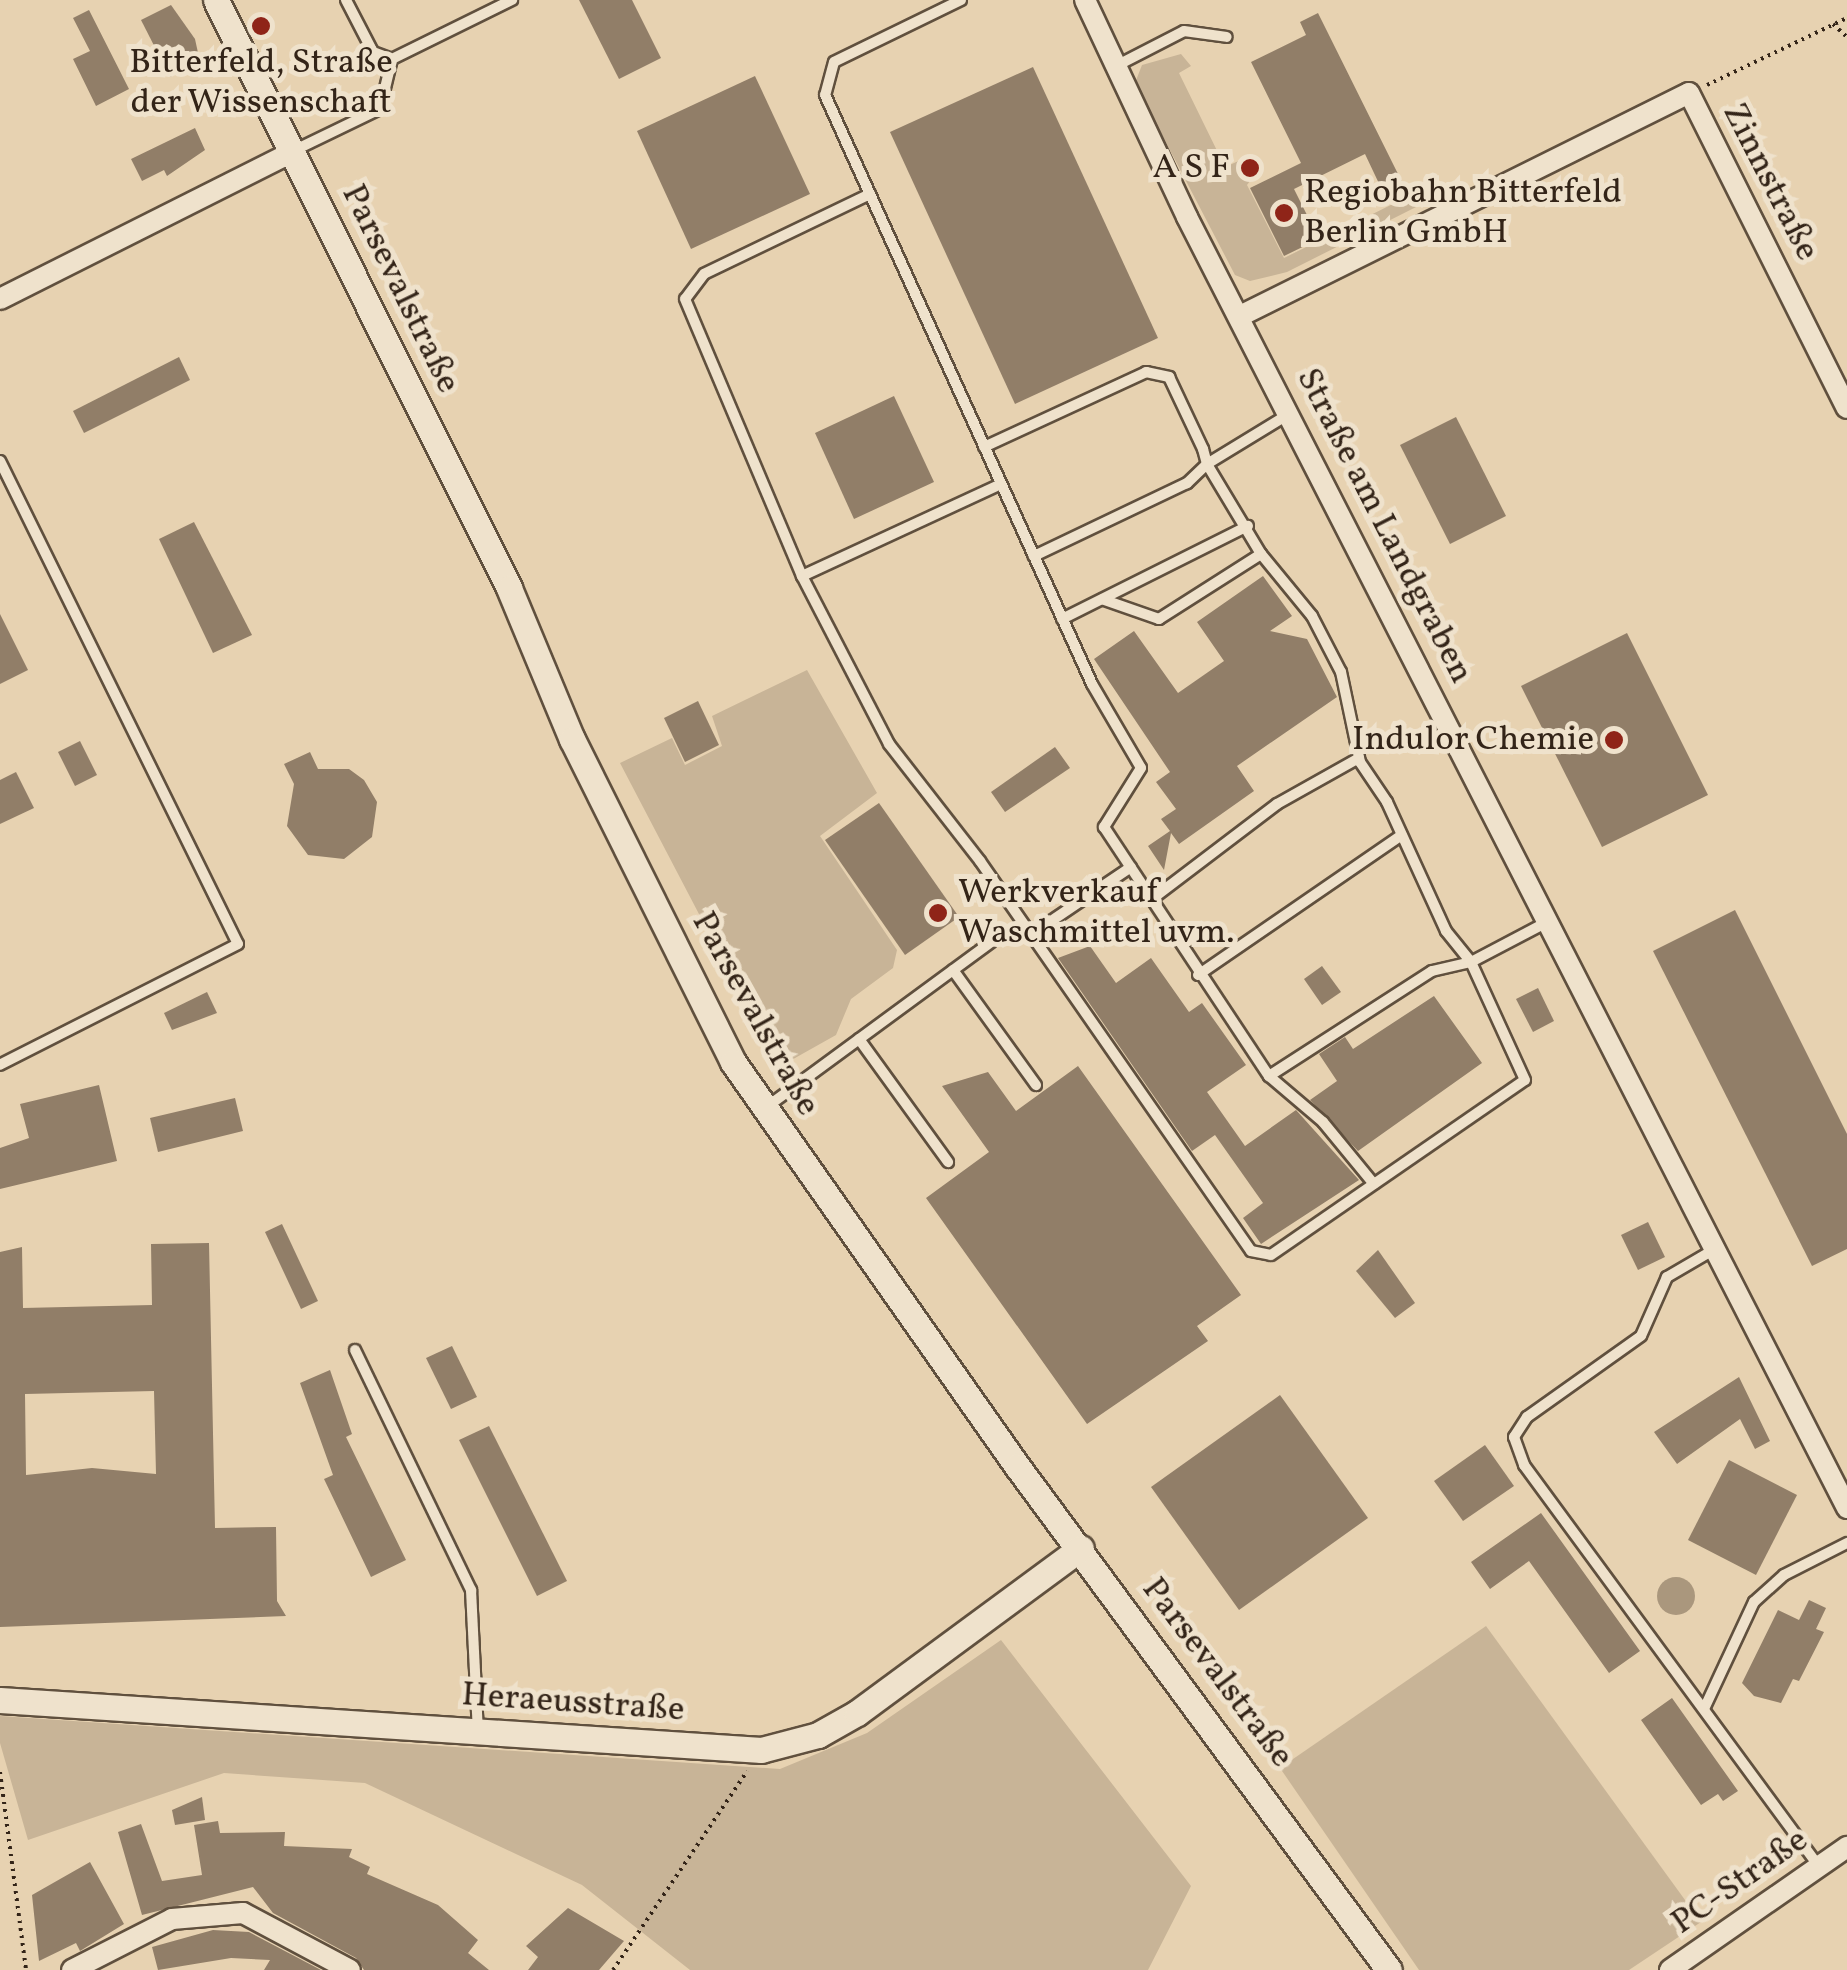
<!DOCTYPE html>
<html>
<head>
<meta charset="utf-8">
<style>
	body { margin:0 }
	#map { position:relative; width:1847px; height:1970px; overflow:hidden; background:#e7d2b1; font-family:Vollkorn,serif }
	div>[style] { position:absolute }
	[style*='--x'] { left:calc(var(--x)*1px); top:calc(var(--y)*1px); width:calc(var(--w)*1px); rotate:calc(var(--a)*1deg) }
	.green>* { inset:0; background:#c8b497 }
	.water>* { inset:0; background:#aa977d }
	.round { border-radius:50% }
	.building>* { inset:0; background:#917e68 }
	.path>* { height:4px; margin-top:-2px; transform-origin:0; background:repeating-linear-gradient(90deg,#332418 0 2.5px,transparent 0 7.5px) }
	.roads { filter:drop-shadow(2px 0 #60503e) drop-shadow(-2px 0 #60503e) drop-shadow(0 2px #60503e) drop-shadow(0 -2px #60503e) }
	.service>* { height:10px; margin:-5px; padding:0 5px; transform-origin:5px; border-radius:5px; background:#efe2cc }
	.minor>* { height:20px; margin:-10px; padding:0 10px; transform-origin:10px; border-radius:10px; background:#efe2cc }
	.tertiary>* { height:25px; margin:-12.5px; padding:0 12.5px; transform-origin:12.5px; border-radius:12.5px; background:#efe2cc }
	.dots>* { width:28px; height:28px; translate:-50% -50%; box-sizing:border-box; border:5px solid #efe2cc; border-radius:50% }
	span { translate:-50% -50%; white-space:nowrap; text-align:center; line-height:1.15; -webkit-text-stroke:10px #efe2cc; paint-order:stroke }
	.poi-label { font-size:35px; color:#332418 }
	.right { translate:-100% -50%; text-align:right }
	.left { translate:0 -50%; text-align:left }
	.street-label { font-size:35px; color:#332418 }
</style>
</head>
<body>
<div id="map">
	<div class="green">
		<div style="clip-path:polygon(1181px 54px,1191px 66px,1179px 73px,1225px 167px,1252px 155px,1259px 169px,1247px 185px,1284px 258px,1425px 188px,1430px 200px,1287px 272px,1250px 281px,1235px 275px,1135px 83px,1142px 65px)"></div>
		<div style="clip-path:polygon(807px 670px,877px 793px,820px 836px,897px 950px,893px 968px,851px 999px,836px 1035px,779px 1067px,620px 763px,672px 738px,685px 765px,722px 746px,712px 716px)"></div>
		<div style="clip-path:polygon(1486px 1626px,1701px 1922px,1629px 1970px,1419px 1970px,1280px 1768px)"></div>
		<div style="clip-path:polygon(1001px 1640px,1191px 1886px,1148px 1970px,690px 1970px,582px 1885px,365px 1783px,224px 1773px,28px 1840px,0 1743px,0 1716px,780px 1769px,867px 1733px)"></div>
	</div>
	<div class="water">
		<div class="round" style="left:1657px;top:1577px;width:38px;height:38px"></div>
	</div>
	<div class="building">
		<div style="clip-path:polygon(579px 0,632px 0,661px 58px,619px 79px)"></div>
		<div style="clip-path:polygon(171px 5px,195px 39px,200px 62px,170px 77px,141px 20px)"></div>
		<div style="clip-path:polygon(89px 10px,129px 89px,96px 106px,73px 59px,90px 51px,73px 18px)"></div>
		<div style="clip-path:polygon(1318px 13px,1402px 182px,1383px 192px,1365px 154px,1294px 189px,1319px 239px,1284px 256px,1250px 188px,1301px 163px,1251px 62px,1306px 35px,1300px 22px)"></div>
		<div style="clip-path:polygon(1033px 67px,1158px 338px,1015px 404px,890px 132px)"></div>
		<div style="clip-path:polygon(755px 76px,810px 194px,691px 249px,637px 131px)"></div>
		<div style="clip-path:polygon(195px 128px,205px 150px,167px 176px,164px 170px,142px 181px,131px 159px)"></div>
		<div style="clip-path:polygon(179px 357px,190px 380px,84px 433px,73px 411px)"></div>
		<div style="clip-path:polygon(894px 396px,934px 482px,854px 519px,815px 433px)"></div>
		<div style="clip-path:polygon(1456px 417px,1506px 516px,1450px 544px,1400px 445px)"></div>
		<div style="clip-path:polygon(194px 522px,252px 635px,213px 653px,159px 539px)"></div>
		<div style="clip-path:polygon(1263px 576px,1292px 616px,1270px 631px,1307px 639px,1337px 697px,1237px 766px,1254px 791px,1179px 844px,1171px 833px,1164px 870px,1148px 846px,1170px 831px,1161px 819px,1176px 809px,1156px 782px,1170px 772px,1094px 659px,1134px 631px,1178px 693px,1224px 661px,1197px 622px)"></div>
		<div style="clip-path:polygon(0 614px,28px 670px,0 684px)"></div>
		<div style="clip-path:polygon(1627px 633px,1708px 795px,1602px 847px,1521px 686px)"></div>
		<div style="clip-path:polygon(698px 701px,719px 745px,685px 762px,664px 718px)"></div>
		<div style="clip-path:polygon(80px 741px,97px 775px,75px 786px,58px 752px)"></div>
		<div style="clip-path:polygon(1055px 747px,1070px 768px,1005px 812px,991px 792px)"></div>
		<div style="clip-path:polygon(310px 752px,318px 769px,349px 769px,364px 780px,377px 802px,372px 837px,344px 859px,308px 855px,287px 826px,294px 784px,284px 764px)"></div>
		<div style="clip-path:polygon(16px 772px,34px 808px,0 824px,0 780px)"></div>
		<div style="clip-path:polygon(879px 803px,959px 917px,905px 955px,825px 840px)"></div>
		<div style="clip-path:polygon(1735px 910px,1847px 1134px,1847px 1249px,1812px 1266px,1653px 951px)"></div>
		<div style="clip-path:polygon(1090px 946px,1116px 983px,1151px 958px,1189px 1012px,1202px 1003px,1246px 1065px,1207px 1092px,1245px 1146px,1296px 1110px,1359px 1180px,1261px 1244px,1243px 1218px,1263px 1203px,1215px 1135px,1192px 1151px,1058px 958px)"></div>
		<div style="clip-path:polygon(1322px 966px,1341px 992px,1322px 1005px,1304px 979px)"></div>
		<div style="clip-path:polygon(1538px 988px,1554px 1021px,1533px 1032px,1516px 999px)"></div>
		<div style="clip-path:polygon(207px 992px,217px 1013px,172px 1030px,164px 1013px)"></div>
		<div style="clip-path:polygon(1434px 996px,1482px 1063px,1358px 1151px,1310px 1100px,1337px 1081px,1319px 1054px,1345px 1037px,1353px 1049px)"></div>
		<div style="clip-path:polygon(1078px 1066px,1241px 1295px,1197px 1326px,1208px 1341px,1087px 1424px,926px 1198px,989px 1152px,942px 1086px,988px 1072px,1016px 1111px)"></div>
		<div style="clip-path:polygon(99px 1085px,117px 1161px,0 1189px,0 1148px,29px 1138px,20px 1104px)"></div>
		<div style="clip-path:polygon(235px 1098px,243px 1131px,158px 1152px,150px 1118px)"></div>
		<div style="clip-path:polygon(1648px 1222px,1665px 1257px,1638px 1270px,1621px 1235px)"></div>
		<div style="clip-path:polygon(282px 1224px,318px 1301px,301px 1309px,265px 1232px)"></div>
		<div style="clip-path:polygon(evenodd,209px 1243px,215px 1528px,276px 1527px,277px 1601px,286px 1616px,0 1627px,0 1252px,22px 1247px,23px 1308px,152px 1305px,151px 1244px,209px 1243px,154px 1391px,156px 1474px,92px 1468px,26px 1475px,25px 1394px,154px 1391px)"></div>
		<div style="clip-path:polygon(1378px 1250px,1415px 1303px,1395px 1318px,1356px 1271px)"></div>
		<div style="clip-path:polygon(452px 1346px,477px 1397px,451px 1409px,426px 1358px)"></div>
		<div style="clip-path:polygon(330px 1370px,352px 1434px,346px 1437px,406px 1560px,371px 1577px,324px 1479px,333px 1475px,300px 1383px)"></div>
		<div style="clip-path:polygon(1739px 1377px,1770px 1441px,1755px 1449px,1740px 1419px,1677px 1464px,1654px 1432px)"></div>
		<div style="clip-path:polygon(1280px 1395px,1368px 1518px,1239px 1610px,1151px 1487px)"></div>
		<div style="clip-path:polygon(489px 1426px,567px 1581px,537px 1596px,459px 1440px)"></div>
		<div style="clip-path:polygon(1485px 1445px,1514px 1486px,1463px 1521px,1434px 1481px)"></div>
		<div style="clip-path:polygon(1729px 1460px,1797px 1495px,1756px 1575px,1688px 1540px)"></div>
		<div style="clip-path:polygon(1541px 1513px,1640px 1651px,1609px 1673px,1529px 1561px,1490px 1589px,1471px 1562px)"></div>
		<div style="clip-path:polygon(1809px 1600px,1826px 1608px,1816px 1629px,1824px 1632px,1799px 1681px,1793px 1679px,1781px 1703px,1754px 1696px,1742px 1683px,1778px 1610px,1799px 1620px)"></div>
		<div style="clip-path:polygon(1672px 1698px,1738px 1791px,1723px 1801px,1718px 1794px,1701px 1805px,1641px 1720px)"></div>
		<div style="clip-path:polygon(202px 1797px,205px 1820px,175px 1825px,172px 1810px)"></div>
		<div style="clip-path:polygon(218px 1821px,220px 1833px,285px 1832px,284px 1846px,352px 1849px,349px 1857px,370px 1867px,367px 1874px,438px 1905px,478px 1940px,468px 1953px,489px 1970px,364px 1970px,356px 1958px,273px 1913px,253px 1887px,142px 1915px,118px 1832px,141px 1824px,162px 1881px,202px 1875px,194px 1825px)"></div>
		<div style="clip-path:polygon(90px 1862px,124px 1924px,80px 1951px,76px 1943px,39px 1961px,32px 1895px)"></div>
		<div style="clip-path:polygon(568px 1908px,624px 1941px,599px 1970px,528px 1970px,538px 1957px,526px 1946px)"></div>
		<div style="clip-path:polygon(213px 1930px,249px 1932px,321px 1970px,264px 1970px,270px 1960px,231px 1958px,158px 1970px,152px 1947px)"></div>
	</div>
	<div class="path">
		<div style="--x:1833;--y:24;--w:19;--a:43"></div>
		<div style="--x:1707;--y:85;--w:155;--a:-25.6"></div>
		<div style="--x:0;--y:1772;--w:200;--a:82.5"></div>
		<div style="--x:613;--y:1970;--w:240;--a:-56"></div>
	</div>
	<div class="roads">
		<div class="service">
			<div style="--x:346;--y:0;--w:59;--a:62.6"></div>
			<div style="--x:373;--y:52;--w:20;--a:20"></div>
			<div style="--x:392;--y:59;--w:134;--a:-26.2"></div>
			<div style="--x:961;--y:0;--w:141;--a:154"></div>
			<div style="--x:834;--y:62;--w:34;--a:105"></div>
			<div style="--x:825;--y:95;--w:647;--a:65.61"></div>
			<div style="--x:1092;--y:684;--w:97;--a:59.7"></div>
			<div style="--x:1141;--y:768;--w:70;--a:122.1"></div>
			<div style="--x:1104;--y:827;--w:299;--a:56.5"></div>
			<div style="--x:1269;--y:1076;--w:71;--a:40.4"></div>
			<div style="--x:1323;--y:1122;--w:80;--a:50.6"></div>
			<div style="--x:1116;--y:66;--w:76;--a:-27.2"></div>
			<div style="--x:1184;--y:31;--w:43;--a:7.9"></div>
			<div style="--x:293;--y:151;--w:97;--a:-25.8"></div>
			<div style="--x:380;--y:109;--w:51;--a:-76.5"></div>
			<div style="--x:870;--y:194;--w:184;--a:154.3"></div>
			<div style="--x:704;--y:274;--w:31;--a:127"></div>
			<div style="--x:685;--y:299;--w:301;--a:67.1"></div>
			<div style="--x:802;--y:576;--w:219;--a:-24.8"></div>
			<div style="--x:984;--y:447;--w:179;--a:-24.8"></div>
			<div style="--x:1146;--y:372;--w:24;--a:12"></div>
			<div style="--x:1169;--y:377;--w:80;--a:64.7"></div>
			<div style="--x:1203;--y:449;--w:16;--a:75"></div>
			<div style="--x:1207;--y:464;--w:28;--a:136"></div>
			<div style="--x:1187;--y:483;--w:170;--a:154.5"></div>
			<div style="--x:0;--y:461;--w:538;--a:63.77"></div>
			<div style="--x:238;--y:944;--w:267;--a:153.1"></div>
			<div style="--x:1261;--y:554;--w:105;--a:-121"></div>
			<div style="--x:1207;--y:464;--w:96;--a:-31.4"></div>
			<div style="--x:802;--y:576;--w:189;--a:62.6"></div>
			<div style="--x:889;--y:744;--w:148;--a:52.1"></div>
			<div style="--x:980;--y:861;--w:475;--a:55.2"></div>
			<div style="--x:1251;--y:1251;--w:20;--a:11"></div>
			<div style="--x:1271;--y:1255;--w:308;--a:-34.6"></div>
			<div style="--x:1525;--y:1080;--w:130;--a:-114.6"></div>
			<div style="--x:1471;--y:962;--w:40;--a:-129"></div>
			<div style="--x:1446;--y:931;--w:142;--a:-114.6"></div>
			<div style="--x:1387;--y:802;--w:48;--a:-124"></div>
			<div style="--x:1360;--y:762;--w:92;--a:-101.9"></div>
			<div style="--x:1341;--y:672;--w:63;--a:-117.4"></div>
			<div style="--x:1312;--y:616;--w:80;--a:-129.4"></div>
			<div style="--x:1261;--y:554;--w:121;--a:147.5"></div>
			<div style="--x:1159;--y:619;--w:60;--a:-160.7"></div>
			<div style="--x:1062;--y:619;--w:208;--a:-26.6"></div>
			<div style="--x:1152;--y:899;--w:157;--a:-37.2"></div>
			<div style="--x:1277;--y:804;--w:94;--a:-29.3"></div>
			<div style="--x:1029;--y:936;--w:123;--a:-34.1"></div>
			<div style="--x:953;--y:970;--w:142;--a:54.2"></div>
			<div style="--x:1198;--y:975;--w:247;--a:-34.5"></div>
			<div style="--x:859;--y:1039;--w:152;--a:54.1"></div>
			<div style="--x:1269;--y:1076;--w:194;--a:-32.8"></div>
			<div style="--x:1432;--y:971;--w:40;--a:-13"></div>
			<div style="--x:1471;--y:962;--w:88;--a:-27.7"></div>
			<div style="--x:768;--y:1106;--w:277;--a:-36.3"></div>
			<div style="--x:1715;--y:1249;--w:56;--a:149.7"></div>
			<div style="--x:1667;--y:1277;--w:64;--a:113.8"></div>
			<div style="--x:1641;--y:1336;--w:140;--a:144.6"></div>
			<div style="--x:1527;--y:1417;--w:24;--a:123"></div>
			<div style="--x:1514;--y:1437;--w:30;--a:70"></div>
			<div style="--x:1524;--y:1465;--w:499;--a:53.7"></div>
			<div style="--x:355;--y:1350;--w:267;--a:64.2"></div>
			<div style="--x:471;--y:1590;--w:141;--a:87.2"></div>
			<div style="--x:1704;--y:1709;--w:118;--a:-65"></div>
			<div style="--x:1754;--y:1602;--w:40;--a:-42"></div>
			<div style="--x:1784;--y:1575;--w:71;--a:-26.9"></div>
		</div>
		<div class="minor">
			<div style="--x:1085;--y:0;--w:240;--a:64.8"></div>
			<div style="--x:1187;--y:217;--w:1450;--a:62.92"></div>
			<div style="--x:0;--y:299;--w:327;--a:-26.7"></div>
			<div style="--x:1240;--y:316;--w:501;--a:-26.41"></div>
			<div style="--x:1689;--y:93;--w:352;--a:63.4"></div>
			<div style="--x:72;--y:1970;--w:112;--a:-27"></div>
			<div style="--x:172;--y:1919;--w:71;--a:-4.8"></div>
			<div style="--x:243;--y:1913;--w:121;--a:28"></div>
			<div style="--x:1670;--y:1970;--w:216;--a:-34.8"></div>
		</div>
		<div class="tertiary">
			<div style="--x:216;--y:0;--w:657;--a:63.51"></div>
			<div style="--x:509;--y:588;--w:164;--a:67.4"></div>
			<div style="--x:572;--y:739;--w:361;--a:63.5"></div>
			<div style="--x:733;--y:1062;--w:494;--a:54.9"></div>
			<div style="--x:1017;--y:1466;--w:626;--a:53.57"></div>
			<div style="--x:0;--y:1700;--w:763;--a:3.76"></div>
			<div style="--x:761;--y:1750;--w:59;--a:-14.7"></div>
			<div style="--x:818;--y:1735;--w:45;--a:-29.4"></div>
			<div style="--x:857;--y:1713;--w:278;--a:-36.4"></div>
		</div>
	</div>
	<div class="dots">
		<div style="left:261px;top:26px;background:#8f2418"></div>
		<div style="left:1250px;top:168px;background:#8f2418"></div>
		<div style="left:1284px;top:213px;background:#8f2418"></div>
		<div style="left:1614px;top:740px;background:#8f2418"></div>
		<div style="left:938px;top:913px;background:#8f2418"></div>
	</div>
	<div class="poi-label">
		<span style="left:261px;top:83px">Bitterfeld, Straße<br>der Wissenschaft</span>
		<span class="right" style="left:1230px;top:168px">A S F</span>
		<span class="left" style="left:1304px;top:213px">Regiobahn Bitterfeld<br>Berlin GmbH</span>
		<span class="right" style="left:1594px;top:740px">Indulor Chemie</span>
		<span class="left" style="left:958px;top:913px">Werkverkauf<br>Waschmittel uvm.</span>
	</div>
	<div class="street-label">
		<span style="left:1770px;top:182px;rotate:63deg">Zinnstraße</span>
		<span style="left:400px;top:289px;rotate:64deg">Parsevalstraße</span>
		<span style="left:1384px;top:526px;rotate:63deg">Straße am Landgraben</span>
		<span style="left:755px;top:1014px;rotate:61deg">Parsevalstraße</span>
		<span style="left:1217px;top:1673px;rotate:53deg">Parsevalstraße</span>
		<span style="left:573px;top:1703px;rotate:4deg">Heraeusstraße</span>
		<span style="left:1740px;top:1882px;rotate:-35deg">PC-Straße</span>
	</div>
</div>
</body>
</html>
